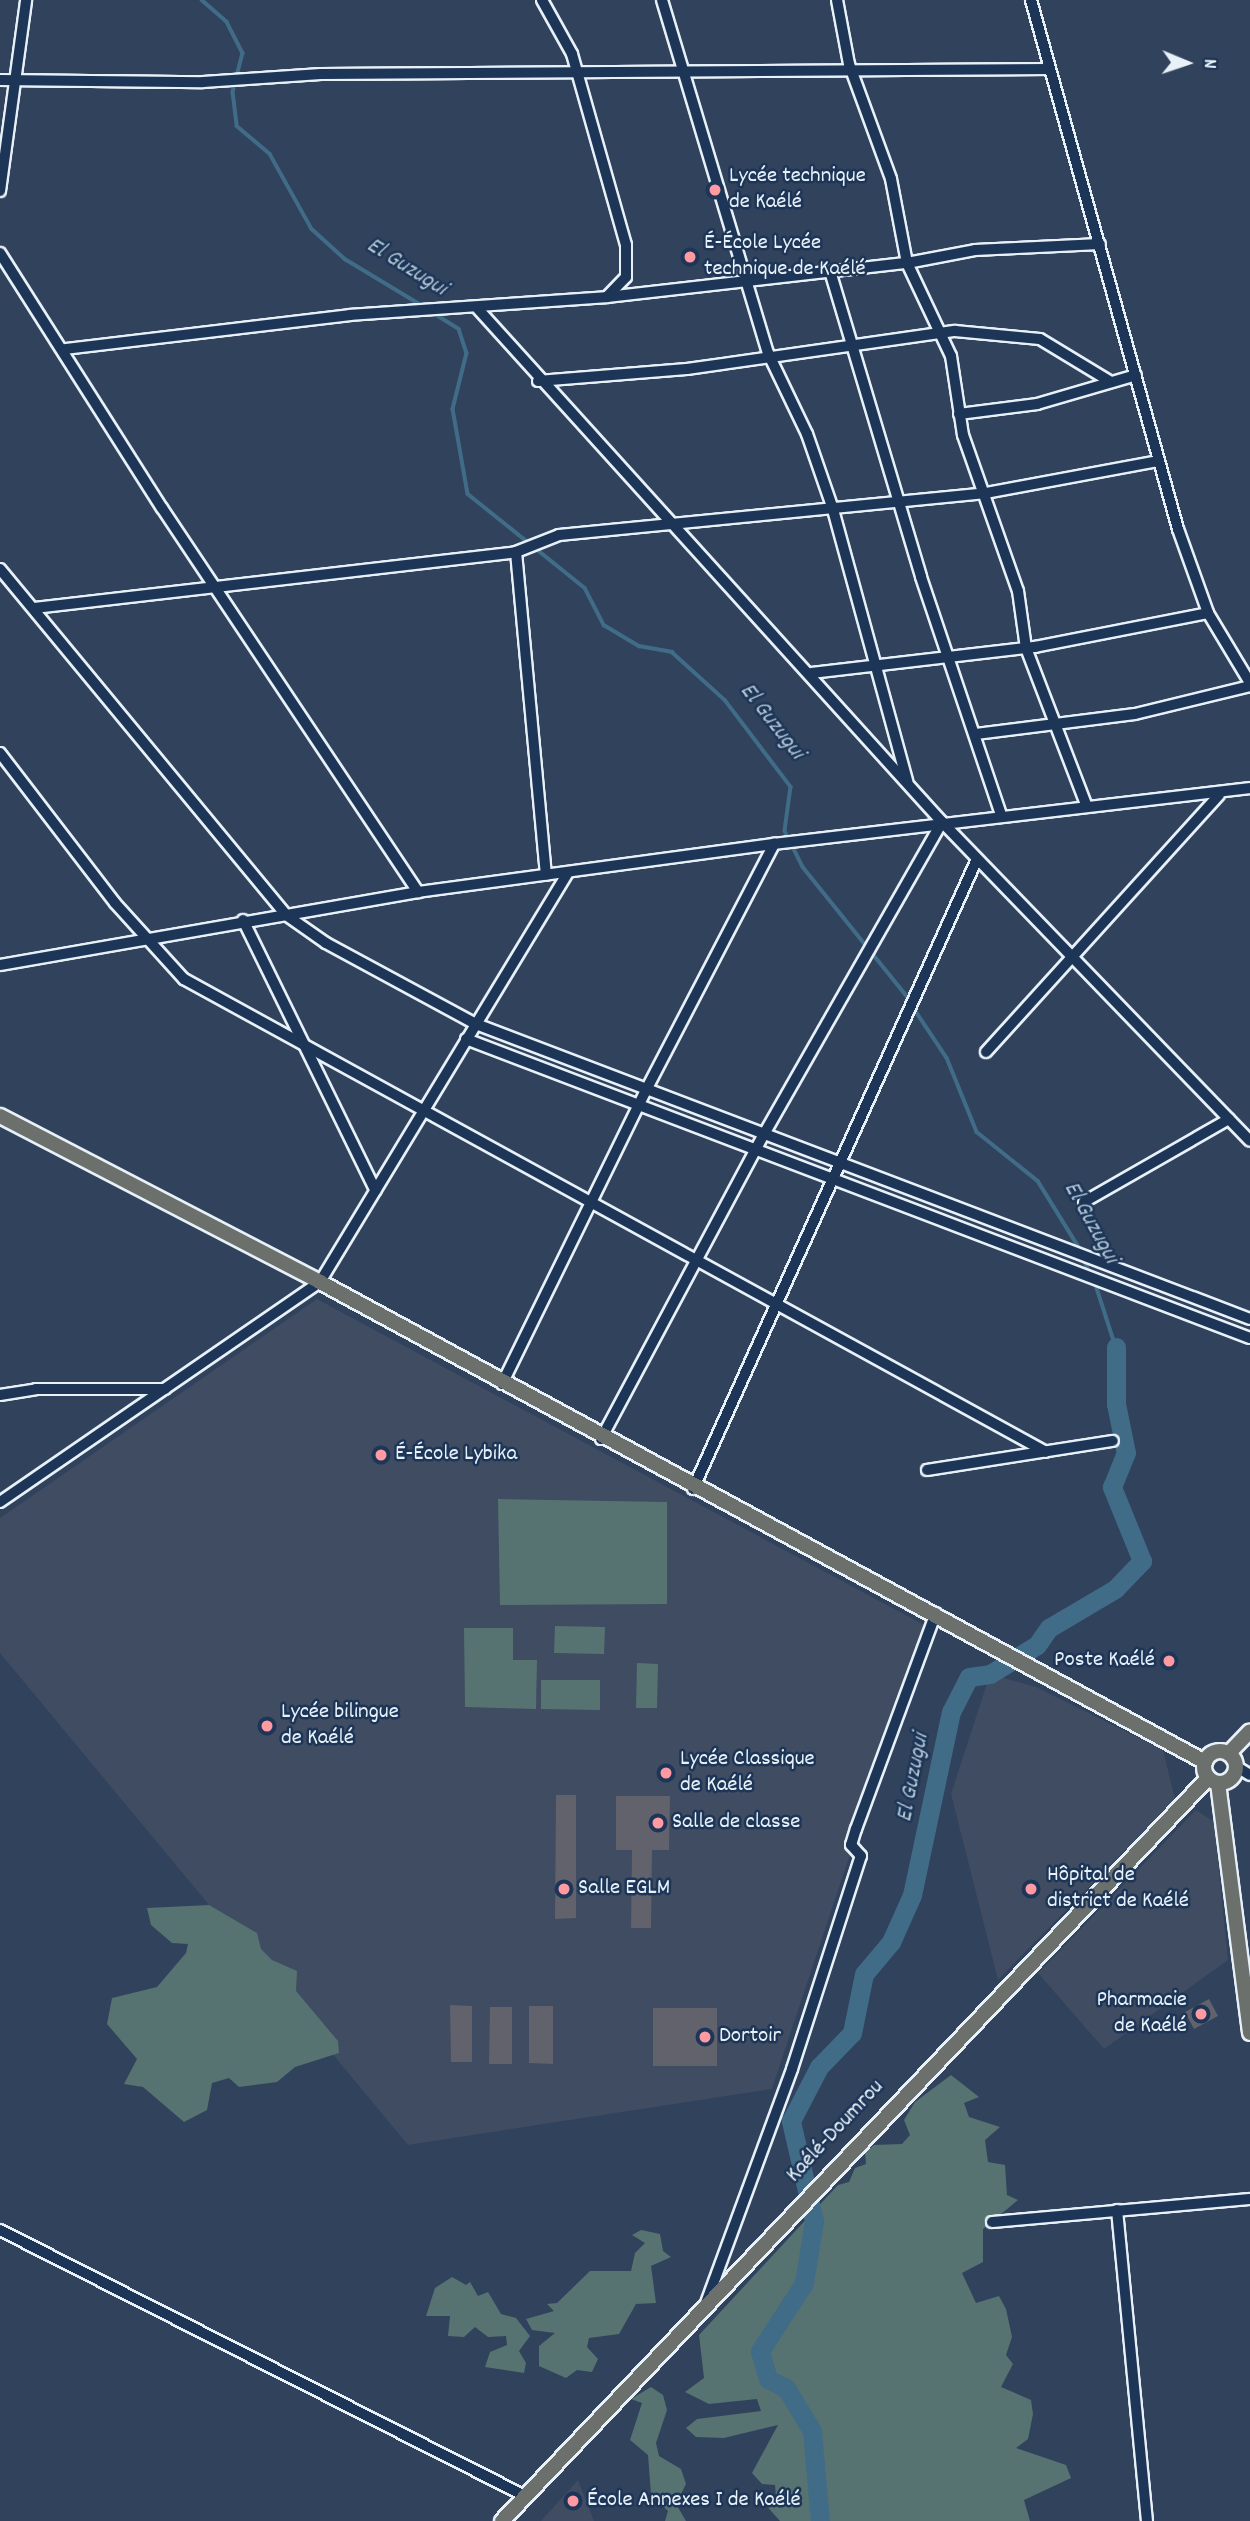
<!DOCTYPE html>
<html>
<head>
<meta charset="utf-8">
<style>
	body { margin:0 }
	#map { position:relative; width:1250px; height:2521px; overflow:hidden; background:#31425d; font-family:Dekko,sans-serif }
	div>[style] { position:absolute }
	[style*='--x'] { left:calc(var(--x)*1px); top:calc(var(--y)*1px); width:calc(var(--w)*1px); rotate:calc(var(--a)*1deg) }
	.built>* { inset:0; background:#3f4c61 }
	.green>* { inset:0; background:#567371 }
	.stream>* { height:3.5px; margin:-1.75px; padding:0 1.75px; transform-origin:1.75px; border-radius:1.75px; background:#416c88 }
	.river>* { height:19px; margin:-9.5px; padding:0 9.5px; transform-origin:9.5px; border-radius:9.5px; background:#416c88 }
	.building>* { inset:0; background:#61626b }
	.roads { filter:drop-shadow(2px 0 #e8f1f8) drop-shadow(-2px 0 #e8f1f8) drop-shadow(0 2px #e8f1f8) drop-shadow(0 -2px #e8f1f8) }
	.minor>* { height:10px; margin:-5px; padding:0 5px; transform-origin:5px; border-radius:5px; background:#1d3557 }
	.major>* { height:14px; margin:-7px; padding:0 7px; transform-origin:7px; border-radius:7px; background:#6b706d }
	.major>.ring { margin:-7px; padding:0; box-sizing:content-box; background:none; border:14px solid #6b706d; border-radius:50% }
	.dots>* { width:19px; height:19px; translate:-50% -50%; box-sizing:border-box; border:4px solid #1d3557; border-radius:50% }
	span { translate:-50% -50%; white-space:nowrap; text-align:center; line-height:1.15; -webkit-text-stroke:5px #1d3557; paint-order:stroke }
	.poi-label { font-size:23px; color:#e8f1f8 }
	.left { translate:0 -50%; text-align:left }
	.right { translate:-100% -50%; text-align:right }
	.street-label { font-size:23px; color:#e8f1f8 }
	.water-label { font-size:24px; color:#aec2d1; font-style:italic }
	.north { position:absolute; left:1152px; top:28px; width:70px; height:70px; -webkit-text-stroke:5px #1d3557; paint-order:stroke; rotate:92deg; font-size:19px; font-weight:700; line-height:28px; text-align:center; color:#e8f1f8 }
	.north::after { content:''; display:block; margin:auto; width:24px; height:32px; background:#e8f1f8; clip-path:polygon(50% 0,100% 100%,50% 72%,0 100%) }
</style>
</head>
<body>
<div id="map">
	<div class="built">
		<div style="clip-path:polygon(317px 1299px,926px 1626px,772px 2089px,408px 2145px,0 1653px,0 1518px)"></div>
		<div style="clip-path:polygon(990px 1674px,1036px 1687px,1163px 1750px,1175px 1799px,998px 1980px,951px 1794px)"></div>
		<div style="clip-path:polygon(1196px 1810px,1214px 1822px,1228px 1960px,1104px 2049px,1038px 1973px)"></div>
		<div style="clip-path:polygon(578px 2480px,594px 2521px,541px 2521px)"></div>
	</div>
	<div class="green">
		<div style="clip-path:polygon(498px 1499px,667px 1502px,667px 1604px,500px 1605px)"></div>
		<div style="clip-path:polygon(555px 1626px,605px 1627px,604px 1654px,554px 1653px)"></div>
		<div style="clip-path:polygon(464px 1628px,513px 1628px,513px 1660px,537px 1660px,536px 1709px,465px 1707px)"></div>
		<div style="clip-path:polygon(637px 1663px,658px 1664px,657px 1708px,636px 1708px)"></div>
		<div style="clip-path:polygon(541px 1680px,600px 1680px,600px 1710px,541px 1709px)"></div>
		<div style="clip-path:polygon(209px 1905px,257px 1933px,261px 1949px,272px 1960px,297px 1971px,296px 1991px,338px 2041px,339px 2053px,295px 2067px,277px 2082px,239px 2087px,229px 2078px,212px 2083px,207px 2110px,184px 2122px,143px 2087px,124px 2084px,137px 2059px,107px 2024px,112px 1998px,157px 1987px,186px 1953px,188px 1944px,172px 1943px,151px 1925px,147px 1908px)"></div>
		<div style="clip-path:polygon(951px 2075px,979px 2097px,964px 2103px,969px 2117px,1000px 2127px,985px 2140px,988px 2162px,1005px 2165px,1007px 2195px,1018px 2200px,983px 2229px,983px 2262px,962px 2273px,976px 2303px,999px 2296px,1006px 2309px,1012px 2337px,1006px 2355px,1013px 2364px,1001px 2387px,1031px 2400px,1033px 2414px,1028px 2439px,1016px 2448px,1066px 2465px,1071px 2478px,1024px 2500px,1030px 2521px,780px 2521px,761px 2500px,776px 2496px,775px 2485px,762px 2484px,752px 2473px,778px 2425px,724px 2438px,696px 2437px,686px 2428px,697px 2419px,761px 2411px,757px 2399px,709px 2404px,685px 2392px,704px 2378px,699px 2335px,838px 2185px,849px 2182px,855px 2168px,866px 2164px,865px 2153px,874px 2145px,902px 2144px,910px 2135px,904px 2120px,915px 2102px)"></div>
		<div style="clip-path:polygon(641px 2230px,660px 2234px,663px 2251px,671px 2257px,651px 2266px,656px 2303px,636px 2304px,619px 2334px,589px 2338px,587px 2347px,598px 2359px,592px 2372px,577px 2370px,566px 2378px,539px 2366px,539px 2346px,555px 2333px,532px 2330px,526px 2319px,554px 2311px,547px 2304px,557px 2303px,590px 2271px,631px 2271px,635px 2253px,645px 2243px,632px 2235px)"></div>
		<div style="clip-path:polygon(452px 2277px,466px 2285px,470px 2282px,478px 2296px,488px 2292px,501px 2314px,516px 2318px,530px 2336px,519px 2351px,526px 2363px,524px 2373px,485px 2367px,490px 2352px,507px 2345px,506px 2336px,488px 2337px,475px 2327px,464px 2337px,448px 2336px,450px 2316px,426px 2316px,435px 2288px)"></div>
		<div style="clip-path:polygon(651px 2387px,663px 2395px,667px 2410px,656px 2443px,659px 2456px,681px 2469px,686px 2484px,676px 2504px,686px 2521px,665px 2521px,668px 2511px,651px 2494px,648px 2455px,630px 2440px,642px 2403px,631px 2399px)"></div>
	</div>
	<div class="stream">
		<div style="--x:202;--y:0;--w:33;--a:41"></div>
		<div style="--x:227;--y:22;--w:35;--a:63"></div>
		<div style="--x:243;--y:53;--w:40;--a:104.4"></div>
		<div style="--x:233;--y:92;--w:34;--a:83"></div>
		<div style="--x:237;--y:126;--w:43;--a:40.3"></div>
		<div style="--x:270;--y:154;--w:86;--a:60.8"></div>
		<div style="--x:312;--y:229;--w:45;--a:42.3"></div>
		<div style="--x:345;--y:259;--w:91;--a:31.1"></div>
		<div style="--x:432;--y:312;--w:32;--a:32"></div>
		<div style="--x:459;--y:329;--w:25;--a:72"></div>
		<div style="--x:467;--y:353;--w:58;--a:104"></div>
		<div style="--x:453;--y:409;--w:86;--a:80"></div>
		<div style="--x:468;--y:494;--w:150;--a:38.8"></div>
		<div style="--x:585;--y:588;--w:42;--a:62.8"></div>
		<div style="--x:604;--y:625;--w:41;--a:31"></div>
		<div style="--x:639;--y:646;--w:34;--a:10"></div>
		<div style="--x:672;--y:652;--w:72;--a:42.2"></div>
		<div style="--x:725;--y:700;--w:109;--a:52.8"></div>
		<div style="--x:791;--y:787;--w:44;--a:97.8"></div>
		<div style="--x:785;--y:831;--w:40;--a:63.4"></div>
		<div style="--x:803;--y:867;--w:171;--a:51.2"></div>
		<div style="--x:913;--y:1007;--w:61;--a:56.3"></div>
		<div style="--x:947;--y:1058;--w:80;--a:67.9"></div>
		<div style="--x:977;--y:1132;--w:78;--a:38.8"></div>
		<div style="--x:1038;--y:1181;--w:80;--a:58.3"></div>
		<div style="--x:1084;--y:1260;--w:17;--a:65"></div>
		<div style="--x:1095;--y:1282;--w:68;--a:72.1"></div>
	</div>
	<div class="river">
		<div style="--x:820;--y:2521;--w:90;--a:-95.1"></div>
		<div style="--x:812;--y:2431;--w:50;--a:-121.2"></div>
		<div style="--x:786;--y:2388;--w:20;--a:-153"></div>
		<div style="--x:768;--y:2379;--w:29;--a:-106"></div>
		<div style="--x:760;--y:2351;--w:81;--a:-57.1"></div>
		<div style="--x:804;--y:2283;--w:63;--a:-80.8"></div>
		<div style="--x:814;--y:2221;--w:103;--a:-103"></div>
		<div style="--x:791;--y:2121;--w:61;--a:-62.6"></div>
		<div style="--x:819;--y:2067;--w:47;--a:-45.9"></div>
		<div style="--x:852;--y:2033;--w:60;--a:-78.5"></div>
		<div style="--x:864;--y:1974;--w:42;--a:-49.8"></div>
		<div style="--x:891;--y:1942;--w:51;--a:-65.9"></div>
		<div style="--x:912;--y:1895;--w:187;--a:-78"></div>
		<div style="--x:951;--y:1712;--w:39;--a:-63"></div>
		<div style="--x:969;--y:1677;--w:21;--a:-8"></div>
		<div style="--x:990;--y:1674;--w:55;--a:-31.7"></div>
		<div style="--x:1037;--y:1645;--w:21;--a:-55"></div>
		<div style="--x:1049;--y:1628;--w:77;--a:-30.6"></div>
		<div style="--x:1115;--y:1589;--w:39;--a:-46"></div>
		<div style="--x:1142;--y:1561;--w:80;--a:-112.1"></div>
		<div style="--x:1112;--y:1487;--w:37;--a:-68"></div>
		<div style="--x:1126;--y:1453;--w:50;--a:-101.5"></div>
		<div style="--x:1116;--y:1404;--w:57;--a:-90"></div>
	</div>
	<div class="building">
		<div style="clip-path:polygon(556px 1795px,576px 1795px,576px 1918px,555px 1919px)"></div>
		<div style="clip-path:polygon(616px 1796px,670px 1796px,669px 1850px,652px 1850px,651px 1928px,631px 1928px,632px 1850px,616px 1850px)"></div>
		<div style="clip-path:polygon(1209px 1999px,1218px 2016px,1194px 2029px,1185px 2012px)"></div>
		<div style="clip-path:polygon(450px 2005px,472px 2006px,472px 2062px,451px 2062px)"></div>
		<div style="clip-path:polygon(529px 2006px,553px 2006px,553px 2064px,529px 2063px)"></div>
		<div style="clip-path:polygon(490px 2007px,512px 2007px,512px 2064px,489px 2064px)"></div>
		<div style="clip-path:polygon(653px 2008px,717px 2008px,717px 2066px,653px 2066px)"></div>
	</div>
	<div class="roads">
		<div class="minor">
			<div style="--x:542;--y:0;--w:62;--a:60.9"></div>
			<div style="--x:572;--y:54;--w:198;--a:74.2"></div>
			<div style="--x:626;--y:245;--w:32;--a:90"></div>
			<div style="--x:626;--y:277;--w:28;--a:134"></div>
			<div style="--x:662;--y:0;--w:369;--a:73.3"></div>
			<div style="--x:768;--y:353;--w:90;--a:64.3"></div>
			<div style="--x:807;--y:434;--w:76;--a:70.9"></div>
			<div style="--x:832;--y:506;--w:285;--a:74.7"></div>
			<div style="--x:837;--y:0;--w:65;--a:79.4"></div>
			<div style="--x:849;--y:64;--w:122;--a:69.9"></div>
			<div style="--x:891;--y:179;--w:86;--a:79.2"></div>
			<div style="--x:907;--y:263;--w:103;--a:64.7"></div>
			<div style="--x:951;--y:356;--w:80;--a:81.4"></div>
			<div style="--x:963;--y:435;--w:165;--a:70.6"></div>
			<div style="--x:1018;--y:591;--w:58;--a:82"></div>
			<div style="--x:1026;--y:648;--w:170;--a:69"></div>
			<div style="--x:1031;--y:0;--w:549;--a:74.47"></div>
			<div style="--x:1178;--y:529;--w:89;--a:70.3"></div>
			<div style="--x:1208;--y:613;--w:82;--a:59"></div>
			<div style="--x:0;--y:80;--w:203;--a:0.6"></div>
			<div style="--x:203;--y:82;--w:118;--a:-3.9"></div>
			<div style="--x:321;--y:74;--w:729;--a:-0.39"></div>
			<div style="--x:0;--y:191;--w:193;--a:-82.2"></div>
			<div style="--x:0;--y:253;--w:302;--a:57.6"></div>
			<div style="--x:162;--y:508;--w:462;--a:56.3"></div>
			<div style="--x:830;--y:271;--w:319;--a:73.4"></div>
			<div style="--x:921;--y:577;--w:251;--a:71.4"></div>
			<div style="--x:478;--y:309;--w:692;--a:47.87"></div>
			<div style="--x:942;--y:822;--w:443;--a:46"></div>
			<div style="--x:65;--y:349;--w:287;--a:-6.8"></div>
			<div style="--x:350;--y:315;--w:258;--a:-4"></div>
			<div style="--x:607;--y:297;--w:302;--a:-6.5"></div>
			<div style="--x:907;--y:263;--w:69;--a:-10.8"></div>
			<div style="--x:975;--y:250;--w:125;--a:-2.7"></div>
			<div style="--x:538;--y:381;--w:149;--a:-4.6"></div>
			<div style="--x:687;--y:369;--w:271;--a:-8.1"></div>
			<div style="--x:955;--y:331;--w:85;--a:5.4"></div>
			<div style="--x:1040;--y:339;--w:83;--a:31.2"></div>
			<div style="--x:959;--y:414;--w:79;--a:-7.3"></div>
			<div style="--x:1037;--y:404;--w:103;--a:-16.3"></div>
			<div style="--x:516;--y:552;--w:324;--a:84.7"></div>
			<div style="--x:0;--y:569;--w:449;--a:50.4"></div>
			<div style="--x:286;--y:915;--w:49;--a:35"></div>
			<div style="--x:326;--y:943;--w:170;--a:28.4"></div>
			<div style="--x:476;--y:1024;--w:828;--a:20.86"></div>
			<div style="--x:35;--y:608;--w:484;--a:-6.6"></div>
			<div style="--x:516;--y:552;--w:46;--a:-21.6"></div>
			<div style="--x:559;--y:535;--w:429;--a:-5.6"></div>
			<div style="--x:986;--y:493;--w:175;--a:-10.5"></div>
			<div style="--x:812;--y:673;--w:225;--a:-6.7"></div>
			<div style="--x:1035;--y:647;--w:176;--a:-11.1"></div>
			<div style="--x:976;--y:734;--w:160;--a:-7.2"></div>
			<div style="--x:1135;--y:714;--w:118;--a:-13.7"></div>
			<div style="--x:0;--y:753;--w:189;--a:52.5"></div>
			<div style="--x:115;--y:903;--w:103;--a:47.8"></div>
			<div style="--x:184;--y:979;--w:983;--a:28.75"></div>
			<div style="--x:243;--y:920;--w:301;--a:63.9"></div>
			<div style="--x:0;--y:965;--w:424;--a:-9.9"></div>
			<div style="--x:418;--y:892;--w:359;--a:-7.7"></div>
			<div style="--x:466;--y:1039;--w:839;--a:20.88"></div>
			<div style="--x:986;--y:1052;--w:347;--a:-47.8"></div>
			<div style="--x:1084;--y:1202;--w:167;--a:-29.8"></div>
			<div style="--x:502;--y:1384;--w:325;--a:-63.9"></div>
			<div style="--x:645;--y:1092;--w:280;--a:-62.5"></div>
			<div style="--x:774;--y:844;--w:479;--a:-6.7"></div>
			<div style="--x:0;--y:1395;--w:36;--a:-9"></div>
			<div style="--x:36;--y:1389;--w:129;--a:0"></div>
			<div style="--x:601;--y:1439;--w:344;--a:-61.9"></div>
			<div style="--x:763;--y:1136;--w:361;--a:-60.3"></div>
			<div style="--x:927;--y:1470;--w:188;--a:-8.9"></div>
			<div style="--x:693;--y:1489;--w:691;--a:-65.73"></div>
			<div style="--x:0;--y:1502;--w:388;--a:-34.5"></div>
			<div style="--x:320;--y:1282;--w:479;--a:-58.8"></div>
			<div style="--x:1237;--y:1767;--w:15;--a:32"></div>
			<div style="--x:1117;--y:2210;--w:312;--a:84.5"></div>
			<div style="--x:992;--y:2222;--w:259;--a:-5.1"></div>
			<div style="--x:0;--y:2230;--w:589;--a:26.87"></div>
			<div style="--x:706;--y:2303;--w:249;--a:-69.8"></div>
			<div style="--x:792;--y:2069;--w:224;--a:-72.1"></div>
			<div style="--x:861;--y:1856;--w:15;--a:-132"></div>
			<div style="--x:851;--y:1845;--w:17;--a:-73"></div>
			<div style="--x:856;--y:1829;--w:230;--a:-69.7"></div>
		</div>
		<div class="major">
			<div style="--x:0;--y:1116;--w:360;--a:27.4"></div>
			<div style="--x:320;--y:1282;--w:1007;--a:28.47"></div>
			<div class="ring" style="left:1204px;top:1751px;width:18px;height:18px"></div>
			<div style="--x:1229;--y:1753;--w:30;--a:-46"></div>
			<div style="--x:1218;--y:1783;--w:252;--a:82.7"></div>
			<div style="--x:502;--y:2521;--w:1025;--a:-46.46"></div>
		</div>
	</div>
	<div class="dots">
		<div style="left:715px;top:190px;background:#ff9aa2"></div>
		<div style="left:690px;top:257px;background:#ff9aa2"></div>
		<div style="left:381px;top:1455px;background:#ff9aa2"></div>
		<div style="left:1169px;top:1661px;background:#ff9aa2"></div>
		<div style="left:267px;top:1726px;background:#ff9aa2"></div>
		<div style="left:666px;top:1773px;background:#ff9aa2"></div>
		<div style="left:658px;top:1823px;background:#ff9aa2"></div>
		<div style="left:564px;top:1889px;background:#ff9aa2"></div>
		<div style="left:1031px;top:1889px;background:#ff9aa2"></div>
		<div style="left:1201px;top:2014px;background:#ff9aa2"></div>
		<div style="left:705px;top:2037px;background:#ff9aa2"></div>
		<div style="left:573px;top:2501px;background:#ff9aa2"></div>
	</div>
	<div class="poi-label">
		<span class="left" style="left:729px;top:190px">Lycée technique<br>de Kaélé</span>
		<span class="left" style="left:704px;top:257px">É-École Lycée<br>technique de Kaélé</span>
		<span class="left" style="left:395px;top:1455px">É-École Lybika</span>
		<span class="right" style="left:1155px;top:1661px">Poste Kaélé</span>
		<span class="left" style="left:281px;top:1726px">Lycée bilingue<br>de Kaélé</span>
		<span class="left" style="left:680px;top:1773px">Lycée Classique<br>de Kaélé</span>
		<span class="left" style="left:672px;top:1823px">Salle de classe</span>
		<span class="left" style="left:1047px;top:1889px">Hôpital de<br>district de Kaélé</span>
		<span class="left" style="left:578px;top:1889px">Salle EGLM</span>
		<span class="right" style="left:1187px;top:2014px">Pharmacie<br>de Kaélé</span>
		<span class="left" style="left:719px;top:2037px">Dortoir</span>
		<span class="left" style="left:587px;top:2501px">École Annexes I de Kaélé</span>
	</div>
	<div class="street-label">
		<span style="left:836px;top:2132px;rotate:-47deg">Kaélé-Doumrou</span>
	</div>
	<div class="water-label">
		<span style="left:406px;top:268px;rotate:32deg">El Guzugui</span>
		<span style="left:771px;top:722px;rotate:52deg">El Guzugui</span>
		<span style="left:1090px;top:1223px;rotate:61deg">El Guzugui</span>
		<span style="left:914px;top:1778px;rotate:-79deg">El Guzugui</span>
	</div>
	<div class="north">N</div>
</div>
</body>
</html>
